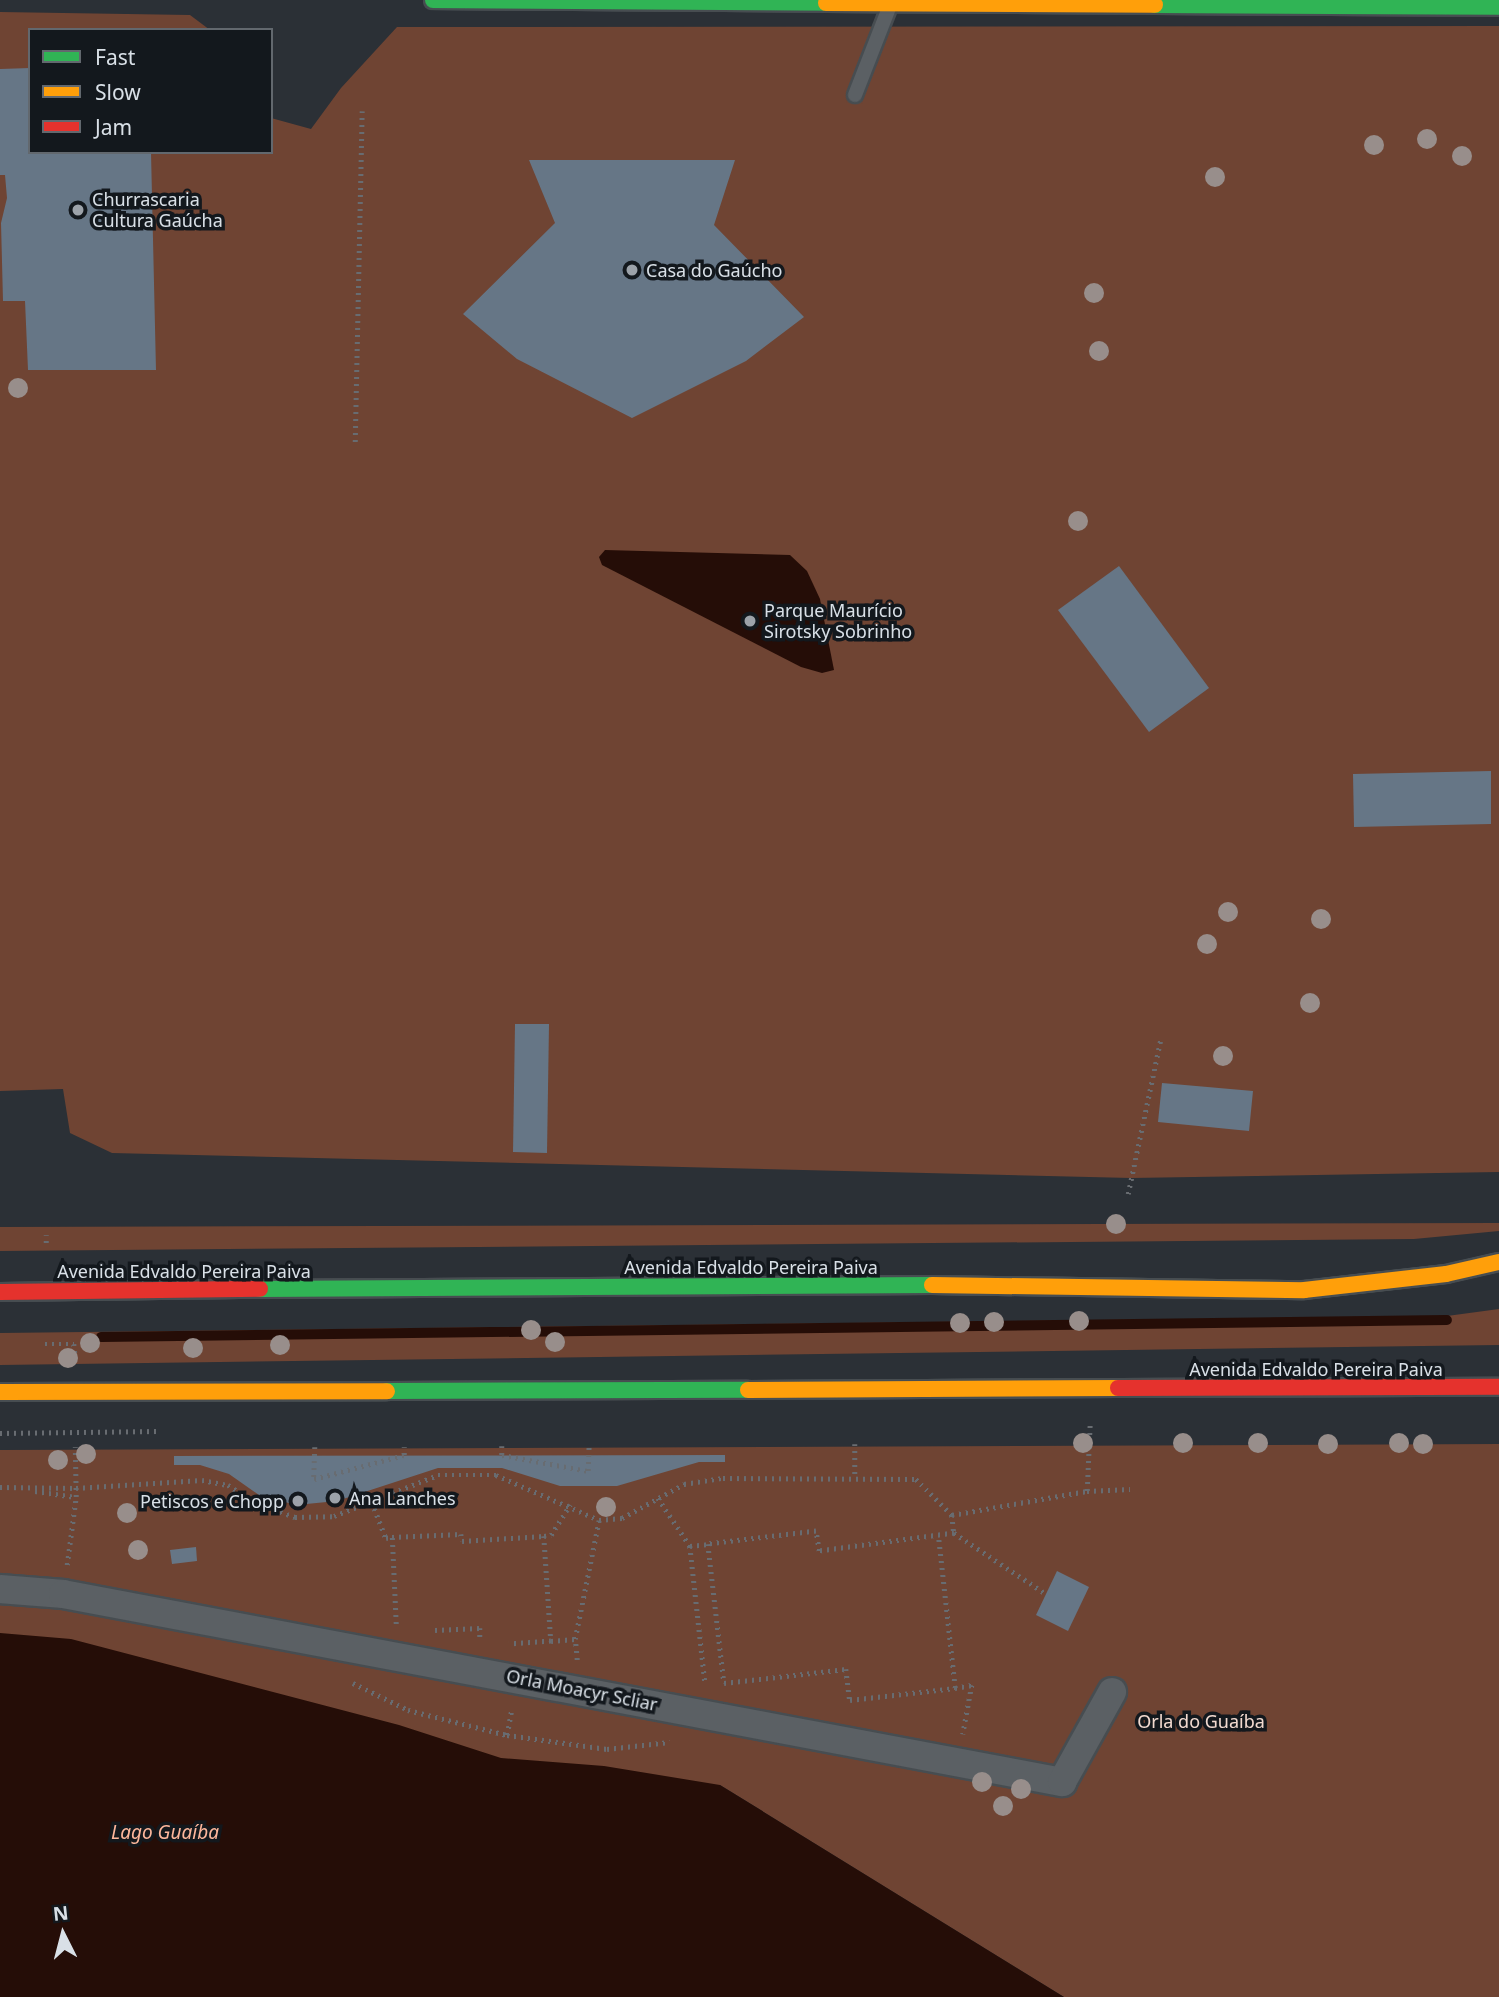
<!DOCTYPE html>
<html>
<head>
<meta charset="utf-8">
<style>
	body { margin:0 }
	#map { position:relative; width:1499px; height:1997px; overflow:hidden; background:#2b3036; font-family:"Noto Sans",sans-serif }
	div>[style] { position:absolute }
	[style*='--x'] { left:calc(var(--x)*1px); top:calc(var(--y)*1px); width:calc(var(--w)*1px); rotate:calc(var(--a)*1deg) }
	.green>* { inset:0; background:#6f4433 }
	.water>* { inset:0; background:#250d07 }
	.stream>* { height:10px; margin:-5px; padding:0 5px; transform-origin:5px; border-radius:5px; background:#250d07 }
	.building>* { inset:0; background:#667686 }
	.path>* { height:4.5px; margin-top:-2.25px; transform-origin:0; background:repeating-linear-gradient(90deg,#686c71 0 2px,transparent 0 7px) }
	.roads { filter:drop-shadow(2px 0 #474d51) drop-shadow(-2px 0 #474d51) drop-shadow(0 2px #474d51) drop-shadow(0 -2px #474d51) }
	.lane>* { height:14px; margin:-7px; padding:0 7px; transform-origin:7px; border-radius:7px; background:#5b6064 }
	.street>* { height:28px; margin:-14px; padding:0 14px; transform-origin:14px; border-radius:14px; background:#5b6064 }
	.fast>* { height:16px; margin:-8px; padding:0 8px; transform-origin:8px; border-radius:8px; background:#30b455 }
	.slow>* { height:16px; margin:-8px; padding:0 8px; transform-origin:8px; border-radius:8px; background:#ff9f0a }
	.jam>* { height:16px; margin:-8px; padding:0 8px; transform-origin:8px; border-radius:8px; background:#e5322d }
	.trees>* { width:20px; height:20px; margin:-10px; border-radius:50%; background:#988e8b }
	.dots>* { width:19px; height:19px; translate:-50% -50%; box-sizing:border-box; border:4px solid #13181d; border-radius:50% }
	span { translate:-50% -50%; white-space:nowrap; text-align:center; line-height:1.15; -webkit-text-stroke:7px #13181d; paint-order:stroke }
	.poi-label { font-size:18px; color:#d9e0e7 }
	.left { translate:0 -50%; text-align:left }
	.right { translate:-100% -50%; text-align:right }
	.street-label { font-size:18px; color:#d9e0e7 }
	.park-label { font-size:18px; color:#f2dad0 }
	.water-label { font-size:19px; color:#fdb79c; font-style:italic }
	.legend { position:absolute; left:28px; top:28px; width:245px; height:126px; box-sizing:border-box; background:#13181d; border:2px solid #62686e; margin:0; padding:9px 12px; list-style:none; font-size:21px; color:#d9e0e7 }
	.legend li { display:flex; align-items:center; gap:14px; height:35px }
	.legend b { width:35px; border:2px solid #62686e }
	.north { position:absolute; left:28px; top:1899px; width:70px; height:70px; -webkit-text-stroke:5px #13181d; paint-order:stroke; rotate:354deg; font-size:19px; font-weight:700; line-height:28px; text-align:center; color:#d9e0e7 }
	.north::after { content:''; display:block; margin:auto; width:24px; height:32px; background:#d9e0e7; clip-path:polygon(50% 0,100% 100%,50% 72%,0 100%) }
</style>
</head>
<body>
<div id="map">
	<div class="green">
		<div style="clip-path:polygon(0 12px,190px 15px,210px 30px,30px 30px,30px 152px,271px 152px,271px 118px,311px 129px,341px 88px,397px 27px,1499px 26px,1499px 1172px,1131px 1178px,112px 1153px,70px 1133px,63px 1089px,0 1091px)"></div>
		<div style="clip-path:polygon(1499px 1223px,1499px 1231px,1414px 1239px,0 1251px,0 1227px)"></div>
		<div style="clip-path:polygon(1499px 1309px,1499px 1345px,0 1365px,0 1333px,1447px 1316px)"></div>
		<div style="clip-path:polygon(1499px 1444px,1499px 1997px,1064px 1997px,720px 1785px,0 1816px,0 1450px)"></div>
	</div>
	<div class="water">
		<div style="clip-path:polygon(605px 550px,790px 555px,807px 571px,820px 599px,834px 670px,822px 673px,801px 667px,602px 565px,599px 557px)"></div>
		<div style="clip-path:polygon(0 1633px,71px 1639px,399px 1725px,501px 1758px,604px 1766px,720px 1785px,1064px 1997px,0 1997px)"></div>
	</div>
	<div class="stream">
		<div style="--x:101;--y:1337;--w:1346;--a:-0.72"></div>
	</div>
	<div class="building">
		<div style="clip-path:polygon(30px 68px,30px 152px,151px 152px,156px 370px,28px 370px,25px 301px,3px 301px,1px 223px,7px 198px,5px 175px,0 175px,0 69px)"></div>
		<div style="clip-path:polygon(529px 160px,735px 160px,714px 225px,804px 317px,746px 361px,632px 418px,517px 359px,463px 314px,555px 223px)"></div>
		<div style="clip-path:polygon(1119px 566px,1209px 688px,1149px 732px,1058px 610px)"></div>
		<div style="clip-path:polygon(1491px 771px,1491px 824px,1354px 827px,1353px 774px)"></div>
		<div style="clip-path:polygon(515px 1024px,549px 1024px,547px 1153px,513px 1152px)"></div>
		<div style="clip-path:polygon(1162px 1083px,1253px 1091px,1249px 1131px,1158px 1122px)"></div>
		<div style="clip-path:polygon(725px 1455px,725px 1462px,699px 1462px,617px 1486px,560px 1486px,502px 1468px,438px 1468px,337px 1501px,296px 1505px,259px 1495px,229px 1474px,200px 1465px,174px 1465px,174px 1456px)"></div>
		<div style="clip-path:polygon(196px 1547px,197px 1561px,172px 1564px,170px 1550px)"></div>
		<div style="clip-path:polygon(1057px 1571px,1089px 1587px,1068px 1631px,1036px 1615px)"></div>
	</div>
	<div class="path">
		<div style="--x:355;--y:442;--w:331;--a:-88.8"></div>
		<div style="--x:1128;--y:1194;--w:159;--a:-78.1"></div>
		<div style="--x:46;--y:1243;--w:8;--a:-90"></div>
		<div style="--x:45;--y:1344;--w:29;--a:0"></div>
		<div style="--x:74;--y:1344;--w:10;--a:84"></div>
		<div style="--x:0;--y:1433;--w:160;--a:-0.7"></div>
		<div style="--x:855;--y:1444;--w:34;--a:90"></div>
		<div style="--x:502;--y:1446;--w:9;--a:90"></div>
		<div style="--x:502;--y:1455;--w:87;--a:10.5"></div>
		<div style="--x:588;--y:1471;--w:25;--a:-88"></div>
		<div style="--x:315;--y:1447;--w:32;--a:92"></div>
		<div style="--x:314;--y:1479;--w:93;--a:-14.9"></div>
		<div style="--x:404;--y:1455;--w:8;--a:-90"></div>
		<div style="--x:0;--y:1487;--w:76;--a:0.8"></div>
		<div style="--x:76;--y:1488;--w:126;--a:-3.6"></div>
		<div style="--x:202;--y:1480;--w:26;--a:11"></div>
		<div style="--x:228;--y:1485;--w:31;--a:33"></div>
		<div style="--x:254;--y:1502;--w:44;--a:20.1"></div>
		<div style="--x:295;--y:1517;--w:39;--a:-1"></div>
		<div style="--x:334;--y:1516;--w:112;--a:-21.5"></div>
		<div style="--x:438;--y:1475;--w:58;--a:0"></div>
		<div style="--x:496;--y:1475;--w:112;--a:23.6"></div>
		<div style="--x:599;--y:1520;--w:23;--a:-5"></div>
		<div style="--x:622;--y:1518;--w:71;--a:-28.7"></div>
		<div style="--x:684;--y:1484;--w:39;--a:-9"></div>
		<div style="--x:723;--y:1478;--w:193;--a:0.3"></div>
		<div style="--x:916;--y:1479;--w:51;--a:45"></div>
		<div style="--x:952;--y:1515;--w:18;--a:84"></div>
		<div style="--x:954;--y:1533;--w:136;--a:172.4"></div>
		<div style="--x:819;--y:1551;--w:20;--a:-99"></div>
		<div style="--x:816;--y:1531;--w:109;--a:173.1"></div>
		<div style="--x:708;--y:1544;--w:140;--a:83.4"></div>
		<div style="--x:724;--y:1683;--w:123;--a:-6.5"></div>
		<div style="--x:846;--y:1669;--w:31;--a:83"></div>
		<div style="--x:850;--y:1700;--w:106;--a:-6.5"></div>
		<div style="--x:955;--y:1688;--w:154;--a:-96.3"></div>
		<div style="--x:35;--y:1491;--w:41;--a:8.3"></div>
		<div style="--x:1087;--y:1491;--w:68;--a:-87.5"></div>
		<div style="--x:658;--y:1498;--w:58;--a:56.3"></div>
		<div style="--x:690;--y:1546;--w:137;--a:83.7"></div>
		<div style="--x:372;--y:1502;--w:39;--a:69"></div>
		<div style="--x:386;--y:1538;--w:6;--a:-9"></div>
		<div style="--x:952;--y:1515;--w:137;--a:-10.1"></div>
		<div style="--x:1087;--y:1491;--w:43;--a:-2.7"></div>
		<div style="--x:954;--y:1533;--w:110;--a:33.5"></div>
		<div style="--x:544;--y:1536;--w:7;--a:-8"></div>
		<div style="--x:551;--y:1535;--w:36;--a:-58"></div>
		<div style="--x:690;--y:1546;--w:18;--a:-6"></div>
		<div style="--x:67;--y:1565;--w:69;--a:-82.5"></div>
		<div style="--x:76;--y:1497;--w:50;--a:-91.1"></div>
		<div style="--x:396;--y:1624;--w:87;--a:-92.6"></div>
		<div style="--x:392;--y:1537;--w:69;--a:-2.5"></div>
		<div style="--x:461;--y:1534;--w:7;--a:82"></div>
		<div style="--x:462;--y:1541;--w:82;--a:-3.5"></div>
		<div style="--x:544;--y:1536;--w:105;--a:86.2"></div>
		<div style="--x:551;--y:1641;--w:42;--a:175.9"></div>
		<div style="--x:435;--y:1630;--w:45;--a:-2.5"></div>
		<div style="--x:480;--y:1628;--w:13;--a:90"></div>
		<div style="--x:551;--y:1641;--w:24;--a:-5"></div>
		<div style="--x:577;--y:1660;--w:21;--a:-95"></div>
		<div style="--x:575;--y:1639;--w:121;--a:-78.6"></div>
		<div style="--x:353;--y:1683;--w:61;--a:26.1"></div>
		<div style="--x:408;--y:1710;--w:102;--a:14.2"></div>
		<div style="--x:507;--y:1735;--w:101;--a:8"></div>
		<div style="--x:607;--y:1749;--w:63;--a:-6.3"></div>
		<div style="--x:955;--y:1688;--w:17;--a:-10"></div>
		<div style="--x:972;--y:1685;--w:50;--a:100.4"></div>
		<div style="--x:507;--y:1735;--w:27;--a:-80"></div>
	</div>
	<div class="roads">
		<div class="lane">
			<div style="--x:855;--y:95;--w:97;--a:-68.7"></div>
		</div>
		<div class="street">
			<div style="--x:0;--y:1589;--w:63;--a:4.5"></div>
			<div style="--x:63;--y:1594;--w:1017;--a:10.66"></div>
			<div style="--x:1062;--y:1782;--w:103;--a:-60.9"></div>
		</div>
		<div class="fast">
			<div style="--x:433;--y:0;--w:393;--a:0.4"></div>
			<div style="--x:1155;--y:5;--w:344;--a:0.3"></div>
			<div style="--x:260;--y:1289;--w:672;--a:-0.34"></div>
			<div style="--x:387;--y:1391;--w:361;--a:-0.2"></div>
		</div>
		<div class="slow">
			<div style="--x:826;--y:3;--w:329;--a:0.3"></div>
			<div style="--x:932;--y:1285;--w:372;--a:0.8"></div>
			<div style="--x:1304;--y:1290;--w:143;--a:-6.4"></div>
			<div style="--x:1446;--y:1274;--w:54;--a:-12.8"></div>
			<div style="--x:748;--y:1390;--w:370;--a:-0.3"></div>
			<div style="--x:0;--y:1392;--w:387;--a:-0.1"></div>
		</div>
		<div class="jam">
			<div style="--x:0;--y:1292;--w:260;--a:-0.7"></div>
			<div style="--x:1118;--y:1388;--w:381;--a:-0.2"></div>
		</div>
	</div>
	<div class="trees">
		<div style="left:1427px;top:139px"></div>
		<div style="left:1374px;top:145px"></div>
		<div style="left:1462px;top:156px"></div>
		<div style="left:1215px;top:177px"></div>
		<div style="left:1094px;top:293px"></div>
		<div style="left:1099px;top:351px"></div>
		<div style="left:18px;top:388px"></div>
		<div style="left:1078px;top:521px"></div>
		<div style="left:1228px;top:912px"></div>
		<div style="left:1321px;top:919px"></div>
		<div style="left:1207px;top:944px"></div>
		<div style="left:1310px;top:1003px"></div>
		<div style="left:1223px;top:1056px"></div>
		<div style="left:1116px;top:1224px"></div>
		<div style="left:1079px;top:1321px"></div>
		<div style="left:994px;top:1322px"></div>
		<div style="left:960px;top:1323px"></div>
		<div style="left:531px;top:1330px"></div>
		<div style="left:555px;top:1342px"></div>
		<div style="left:90px;top:1343px"></div>
		<div style="left:280px;top:1345px"></div>
		<div style="left:193px;top:1348px"></div>
		<div style="left:68px;top:1358px"></div>
		<div style="left:1083px;top:1443px"></div>
		<div style="left:1183px;top:1443px"></div>
		<div style="left:1258px;top:1443px"></div>
		<div style="left:1399px;top:1443px"></div>
		<div style="left:1328px;top:1444px"></div>
		<div style="left:1423px;top:1444px"></div>
		<div style="left:86px;top:1454px"></div>
		<div style="left:58px;top:1460px"></div>
		<div style="left:606px;top:1507px"></div>
		<div style="left:127px;top:1513px"></div>
		<div style="left:138px;top:1550px"></div>
		<div style="left:982px;top:1782px"></div>
		<div style="left:1021px;top:1789px"></div>
		<div style="left:1003px;top:1806px"></div>
	</div>
	<div class="dots">
		<div style="left:78px;top:210px;background:#9ca2a9"></div>
		<div style="left:632px;top:270px;background:#9ca2a9"></div>
		<div style="left:750px;top:621px;background:#9ca2a9"></div>
		<div style="left:335px;top:1498px;background:#9ca2a9"></div>
		<div style="left:298px;top:1501px;background:#9ca2a9"></div>
	</div>
	<div class="poi-label">
		<span class="left" style="left:92px;top:210px">Churrascaria<br>Cultura Gaúcha</span>
		<span class="left" style="left:646px;top:270px">Casa do Gaúcho</span>
		<span class="left" style="left:764px;top:621px">Parque Maurício<br>Sirotsky Sobrinho</span>
		<span class="left" style="left:349px;top:1498px">Ana Lanches</span>
		<span class="right" style="left:284px;top:1501px">Petiscos e Chopp</span>
	</div>
	<div class="street-label">
		<span style="left:751px;top:1267px">Avenida Edvaldo Pereira Paiva</span>
		<span style="left:184px;top:1271px">Avenida Edvaldo Pereira Paiva</span>
		<span style="left:1316px;top:1369px">Avenida Edvaldo Pereira Paiva</span>
		<span style="left:582px;top:1690px;rotate:11deg">Orla Moacyr Scliar</span>
	</div>
	<div class="park-label">
		<span style="left:1201px;top:1721px">Orla do Guaíba</span>
	</div>
	<div class="water-label">
		<span style="left:165px;top:1833px">Lago Guaíba</span>
	</div>
	<ul class="legend">
	<li><b style="height:9px;background:#30b455"></b>Fast</li>
	<li><b style="height:9px;background:#ff9f0a"></b>Slow</li>
	<li><b style="height:9px;background:#e5322d"></b>Jam</li>
	</ul>
	<div class="north">N</div>
</div>
</body>
</html>
